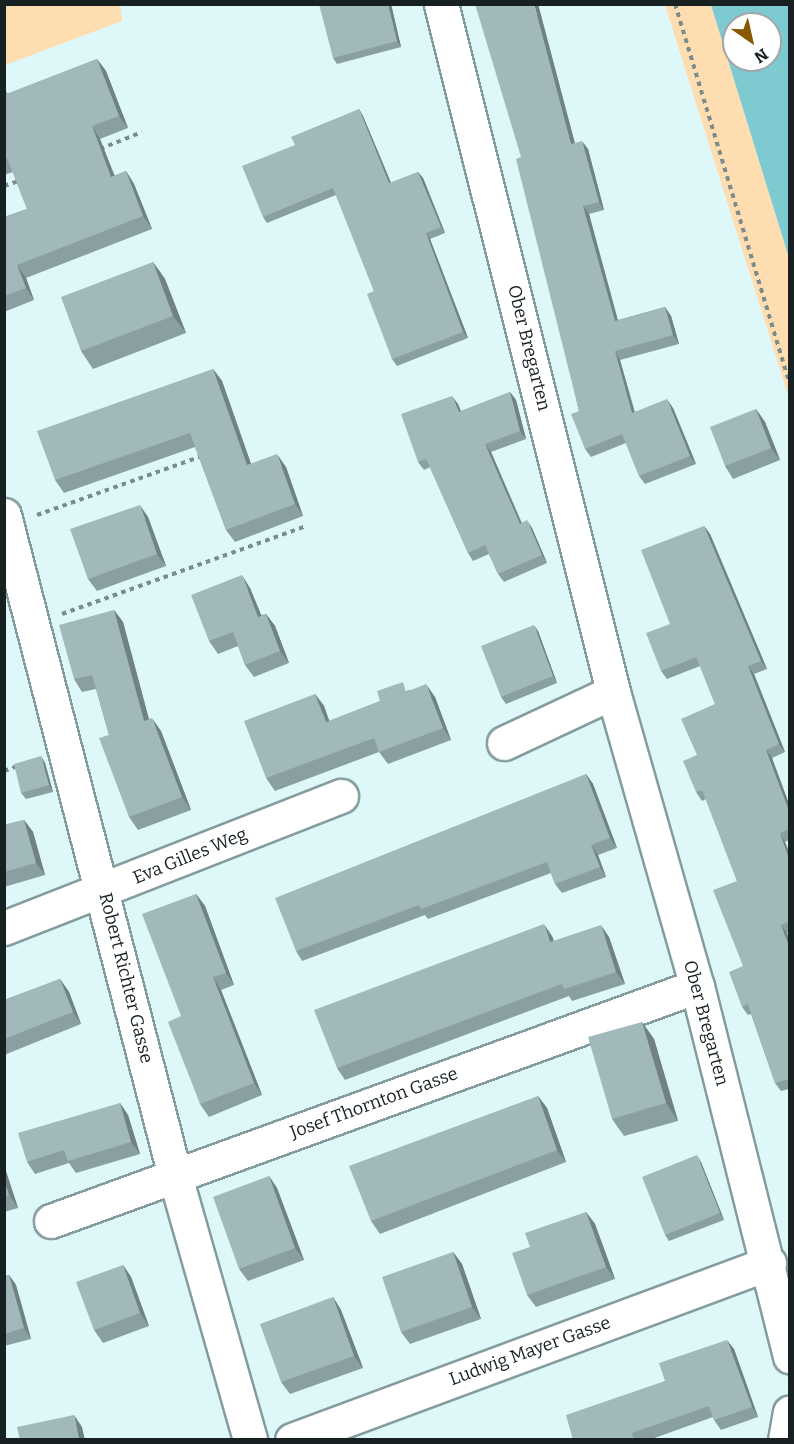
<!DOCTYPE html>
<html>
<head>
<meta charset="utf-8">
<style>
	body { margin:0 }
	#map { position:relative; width:794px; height:1444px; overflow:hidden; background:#def8fa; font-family:Bitter,serif }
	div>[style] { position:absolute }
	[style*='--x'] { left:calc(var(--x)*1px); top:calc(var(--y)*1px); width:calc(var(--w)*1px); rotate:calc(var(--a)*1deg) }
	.green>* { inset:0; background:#feddb1 }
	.water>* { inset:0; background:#7ecad1 }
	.path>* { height:4px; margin-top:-2px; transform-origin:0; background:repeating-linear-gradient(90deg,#7b8c8d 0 4.5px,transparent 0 9px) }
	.roads { filter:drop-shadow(2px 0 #859c9e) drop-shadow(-2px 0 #859c9e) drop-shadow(0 2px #859c9e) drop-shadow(0 -2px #859c9e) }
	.minor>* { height:33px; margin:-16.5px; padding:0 16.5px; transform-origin:16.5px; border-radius:16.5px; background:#fff }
	.wall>* { inset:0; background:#8a9fa1 }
	.shaded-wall>* { inset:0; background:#718283 }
	.building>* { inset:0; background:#a1b9bb }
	span { translate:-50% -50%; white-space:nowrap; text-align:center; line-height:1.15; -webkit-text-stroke:4.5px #fff; paint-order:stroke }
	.street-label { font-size:18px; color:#182122 }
	.frame { position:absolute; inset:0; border:6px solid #182122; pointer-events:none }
	.north { position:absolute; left:722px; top:12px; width:60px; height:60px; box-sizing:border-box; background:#fff; border:2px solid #a3a6a7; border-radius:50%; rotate:146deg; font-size:16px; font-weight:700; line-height:24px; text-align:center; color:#182122 }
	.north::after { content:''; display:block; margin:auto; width:21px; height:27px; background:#885a00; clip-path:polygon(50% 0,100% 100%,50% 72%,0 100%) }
</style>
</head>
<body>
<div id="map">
	<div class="green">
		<div style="clip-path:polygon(5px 4px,120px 5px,122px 21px,5px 65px)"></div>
		<div style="clip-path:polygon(665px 5px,711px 5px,789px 258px,789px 398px)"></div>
	</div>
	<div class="water">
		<div style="clip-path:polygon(evenodd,711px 5px,789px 5px,789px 258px,711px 5px,734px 24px,770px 24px,770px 60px,734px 60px,734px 24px)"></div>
	</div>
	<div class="path">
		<div style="--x:675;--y:4;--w:398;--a:73.2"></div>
		<div style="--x:100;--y:149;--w:45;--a:-22"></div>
		<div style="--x:4;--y:186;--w:18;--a:-19"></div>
		<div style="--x:37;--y:515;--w:175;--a:-19.7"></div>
		<div style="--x:62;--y:614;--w:257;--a:-19.8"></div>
		<div style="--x:4;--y:771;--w:15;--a:-20"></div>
	</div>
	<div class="roads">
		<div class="minor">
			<div style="--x:441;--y:4;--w:709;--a:75.96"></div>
			<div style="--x:613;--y:692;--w:306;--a:74.1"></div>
			<div style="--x:697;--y:986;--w:382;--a:75.9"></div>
			<div style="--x:4;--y:515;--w:683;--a:75.5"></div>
			<div style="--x:175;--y:1176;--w:274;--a:74.1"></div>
			<div style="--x:504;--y:743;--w:120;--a:-25.1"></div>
			<div style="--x:4;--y:928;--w:362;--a:-21.4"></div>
			<div style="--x:51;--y:1221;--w:687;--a:-19.99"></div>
			<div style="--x:292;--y:1440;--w:509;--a:-20.36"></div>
			<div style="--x:785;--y:1440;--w:28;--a:-80"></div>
		</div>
	</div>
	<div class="wall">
		<div style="clip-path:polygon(391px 4px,401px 47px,337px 64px,333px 58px)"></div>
		<div style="clip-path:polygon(538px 4px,575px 143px,588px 149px,604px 210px,589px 214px,618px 320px,665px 307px,671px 316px,679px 344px,620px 360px,635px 412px,673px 408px,696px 464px,645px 484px,639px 476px,626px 443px,591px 457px,585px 449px,579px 411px,521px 157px)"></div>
		<div style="clip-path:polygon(97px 59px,106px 71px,128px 128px,100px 139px,114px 176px,126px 171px,134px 184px,152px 229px,26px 278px,34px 300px,4px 312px,4px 217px,27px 209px,13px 172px,4px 175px,4px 89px,8px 94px)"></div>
		<div style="clip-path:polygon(359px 109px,363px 116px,391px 183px,418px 172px,423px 178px,445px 233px,430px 239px,468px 338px,397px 366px,392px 359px,374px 291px,336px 195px,267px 223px,263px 217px,295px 145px)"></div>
		<div style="clip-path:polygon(153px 262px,165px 279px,186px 333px,93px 369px,81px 351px)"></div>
		<div style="clip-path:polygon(213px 369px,222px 381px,251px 464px,286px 467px,303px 516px,235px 542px,226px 530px,195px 447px,64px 493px,55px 480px)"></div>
		<div style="clip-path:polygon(510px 392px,516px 400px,526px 439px,491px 452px,522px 523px,532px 528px,547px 563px,504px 582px,498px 574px,489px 554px,473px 561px,468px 553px,430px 467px,424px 470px,418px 462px,458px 404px,461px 411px)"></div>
		<div style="clip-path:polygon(756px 409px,765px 422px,780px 460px,733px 479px,725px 466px)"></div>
		<div style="clip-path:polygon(148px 517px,166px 566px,97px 591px,88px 579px)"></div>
		<div style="clip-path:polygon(704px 526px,710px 534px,767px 669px,754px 674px,785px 752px,772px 758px,789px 804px,789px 840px,785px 842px,789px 852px,789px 932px,787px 933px,789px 940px,789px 1089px,781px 1091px,775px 1083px,751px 1014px,748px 1015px,742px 1007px,743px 966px,737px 881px,706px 799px,702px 801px,696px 792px,697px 755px,715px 704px,700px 666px,667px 679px,661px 671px,670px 624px)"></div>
		<div style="clip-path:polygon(250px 588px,261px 615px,266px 614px,275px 626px,289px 663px,254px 677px,245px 665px,238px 646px,218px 654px,209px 641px)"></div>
		<div style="clip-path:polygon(114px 610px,123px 622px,149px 720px,161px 731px,191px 810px,138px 830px,129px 817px,109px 735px,96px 689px,82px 692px,74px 679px)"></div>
		<div style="clip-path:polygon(538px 631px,557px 683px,506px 704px,501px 697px)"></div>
		<div style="clip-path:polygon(409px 690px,435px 697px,451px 740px,388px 764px,379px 752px,275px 791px,266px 778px,315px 694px,324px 706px,329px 721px)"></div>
		<div style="clip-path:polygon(45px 763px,53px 792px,26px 799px,21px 793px)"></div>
		<div style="clip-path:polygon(586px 774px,593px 784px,617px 848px,598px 855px,606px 877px,562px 893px,555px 884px,551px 873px,428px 919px,425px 915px,302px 961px,296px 951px)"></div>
		<div style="clip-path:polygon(24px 820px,33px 832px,45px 875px,4px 887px,4px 825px)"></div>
		<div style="clip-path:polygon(196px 894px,205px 906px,234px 985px,221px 990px,262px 1095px,209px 1117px,200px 1104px,181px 1016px)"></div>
		<div style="clip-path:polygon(552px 936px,554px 941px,609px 937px,625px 984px,572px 1001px,569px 996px,345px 1080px,337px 1068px)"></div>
		<div style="clip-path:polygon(60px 979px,69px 992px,81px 1024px,4px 1055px,4px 1000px)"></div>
		<div style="clip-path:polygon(642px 1022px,654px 1039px,678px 1121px,624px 1136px,612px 1119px)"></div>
		<div style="clip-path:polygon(538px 1096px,547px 1108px,566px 1162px,380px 1234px,371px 1221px)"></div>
		<div style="clip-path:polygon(120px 1103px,128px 1115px,140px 1154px,76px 1173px,69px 1163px,35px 1174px,27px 1162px)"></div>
		<div style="clip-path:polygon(701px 1162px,724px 1220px,669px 1241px,665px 1235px)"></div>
		<div style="clip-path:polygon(4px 1165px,18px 1208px,4px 1212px)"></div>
		<div style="clip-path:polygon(269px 1176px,277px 1188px,304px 1260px,248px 1281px,239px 1269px)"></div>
		<div style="clip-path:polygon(586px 1212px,595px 1224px,615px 1279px,536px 1307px,527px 1295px,530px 1247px)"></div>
		<div style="clip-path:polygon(453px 1252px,462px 1264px,481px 1319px,410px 1344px,401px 1332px)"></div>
		<div style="clip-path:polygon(123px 1265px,131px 1277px,149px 1326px,103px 1343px,94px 1330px)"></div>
		<div style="clip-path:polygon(9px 1275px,16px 1285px,31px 1339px,4px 1346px,4px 1276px)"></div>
		<div style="clip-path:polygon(333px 1297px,341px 1310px,363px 1368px,290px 1394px,281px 1382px)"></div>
		<div style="clip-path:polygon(734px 1349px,758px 1417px,721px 1430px,714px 1420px,713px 1417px,649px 1440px,573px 1440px,665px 1381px)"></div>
	</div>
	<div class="shaded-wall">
		<div style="clip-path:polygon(388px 4px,391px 4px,401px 47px,397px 41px)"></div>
		<div style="clip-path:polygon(534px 4px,538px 4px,577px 152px,571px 144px)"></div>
		<div style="clip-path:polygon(97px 59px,106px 71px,128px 128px,119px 116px)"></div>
		<div style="clip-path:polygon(359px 109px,363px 116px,394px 190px,389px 183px)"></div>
		<div style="clip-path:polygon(92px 126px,100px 139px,120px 189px,111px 177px)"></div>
		<div style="clip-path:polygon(582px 141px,588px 149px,604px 210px,599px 202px)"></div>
		<div style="clip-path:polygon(126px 171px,134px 184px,152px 229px,143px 216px)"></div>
		<div style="clip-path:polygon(418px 172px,423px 178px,445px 233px,441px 227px)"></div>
		<div style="clip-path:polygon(583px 206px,589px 214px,620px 329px,615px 321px)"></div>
		<div style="clip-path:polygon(426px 233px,430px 239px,468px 338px,463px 332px)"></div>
		<div style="clip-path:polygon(153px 262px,165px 279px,186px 333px,173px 316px)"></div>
		<div style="clip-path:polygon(17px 265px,26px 278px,34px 300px,26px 288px)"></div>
		<div style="clip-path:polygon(665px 307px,671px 316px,679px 344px,673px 335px)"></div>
		<div style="clip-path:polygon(615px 351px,620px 360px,637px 422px,632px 413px)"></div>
		<div style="clip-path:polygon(213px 369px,222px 381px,256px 478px,247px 465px)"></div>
		<div style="clip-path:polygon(510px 392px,516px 400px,526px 439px,520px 431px)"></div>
		<div style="clip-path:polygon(452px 396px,458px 404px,464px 420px,459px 412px)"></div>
		<div style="clip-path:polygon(667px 399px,673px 408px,696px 464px,690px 456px)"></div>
		<div style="clip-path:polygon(756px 409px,765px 422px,780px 460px,771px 448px)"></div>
		<div style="clip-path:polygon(485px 444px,491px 452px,525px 532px,520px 524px)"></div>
		<div style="clip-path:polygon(277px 454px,286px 467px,303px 516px,295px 504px)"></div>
		<div style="clip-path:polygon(140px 505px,148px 517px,166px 566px,157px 554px)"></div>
		<div style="clip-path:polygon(527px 520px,532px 528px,547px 563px,542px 555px)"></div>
		<div style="clip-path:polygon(704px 526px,710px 534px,767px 669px,761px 661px)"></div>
		<div style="clip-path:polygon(242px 575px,250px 588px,267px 629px,258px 617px)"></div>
		<div style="clip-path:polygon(114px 610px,123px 622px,153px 734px,144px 721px)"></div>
		<div style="clip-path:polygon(266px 614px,275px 626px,289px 663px,280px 651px)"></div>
		<div style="clip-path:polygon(534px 625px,538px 631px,557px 683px,553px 676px)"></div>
		<div style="clip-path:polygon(748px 666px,754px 674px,785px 752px,779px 744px)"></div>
		<div style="clip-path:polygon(426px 684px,435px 697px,451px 740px,443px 728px)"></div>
		<div style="clip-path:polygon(315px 694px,324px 706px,334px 734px,326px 722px)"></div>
		<div style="clip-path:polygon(152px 718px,161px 731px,191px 810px,182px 797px)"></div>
		<div style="clip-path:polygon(766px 750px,772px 758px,789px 804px,789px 811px)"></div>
		<div style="clip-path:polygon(41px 756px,45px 763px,53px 792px,49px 785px)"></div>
		<div style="clip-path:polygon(586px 774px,593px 784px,617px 848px,610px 838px)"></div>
		<div style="clip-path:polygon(24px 820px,33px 832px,45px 875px,36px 863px)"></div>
		<div style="clip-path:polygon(780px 833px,785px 842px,789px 852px,789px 859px)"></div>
		<div style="clip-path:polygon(591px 845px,598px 855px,606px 877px,600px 867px)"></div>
		<div style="clip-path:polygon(196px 894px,205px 906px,234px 985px,226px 973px)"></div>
		<div style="clip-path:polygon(544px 924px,552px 936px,558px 954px,550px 942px)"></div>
		<div style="clip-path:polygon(601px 925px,609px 937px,625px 984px,616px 972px)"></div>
		<div style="clip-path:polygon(781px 925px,787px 933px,789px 940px,789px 946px)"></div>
		<div style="clip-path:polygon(213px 977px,221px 990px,262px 1095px,254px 1083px)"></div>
		<div style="clip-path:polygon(60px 979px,69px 992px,81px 1024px,73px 1012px)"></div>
		<div style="clip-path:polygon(642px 1022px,654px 1039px,678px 1121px,666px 1103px)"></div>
		<div style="clip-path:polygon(538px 1096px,547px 1108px,566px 1162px,557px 1150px)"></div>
		<div style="clip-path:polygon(120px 1103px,128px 1115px,140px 1154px,131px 1142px)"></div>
		<div style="clip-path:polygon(697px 1155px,701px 1162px,724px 1220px,720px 1213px)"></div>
		<div style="clip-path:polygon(4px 1165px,18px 1208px,9px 1195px,4px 1180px)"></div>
		<div style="clip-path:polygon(269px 1176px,277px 1188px,304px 1260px,295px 1248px)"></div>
		<div style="clip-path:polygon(586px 1212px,595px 1224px,615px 1279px,606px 1267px)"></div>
		<div style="clip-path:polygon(453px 1252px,462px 1264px,481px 1319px,472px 1307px)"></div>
		<div style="clip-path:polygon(123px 1265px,131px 1277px,149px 1326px,140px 1313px)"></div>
		<div style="clip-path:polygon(9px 1275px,16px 1285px,31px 1339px,24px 1328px)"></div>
		<div style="clip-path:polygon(333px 1297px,341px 1310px,363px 1368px,354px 1356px)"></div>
		<div style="clip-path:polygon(727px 1340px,734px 1349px,758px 1417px,752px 1407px)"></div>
		<div style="clip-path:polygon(74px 1415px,82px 1427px,85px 1440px,79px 1440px)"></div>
	</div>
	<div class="building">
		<div style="clip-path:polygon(319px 4px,388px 4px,397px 41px,333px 58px)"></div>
		<div style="clip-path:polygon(475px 4px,534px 4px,571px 144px,582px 141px,599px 202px,583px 206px,615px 321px,665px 307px,673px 335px,615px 351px,632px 413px,667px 399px,690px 456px,639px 476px,622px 434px,585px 449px,571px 414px,579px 411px,516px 159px,521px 157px)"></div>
		<div style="clip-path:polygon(97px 59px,119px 116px,92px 126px,111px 177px,126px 171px,143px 216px,17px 265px,26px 288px,4px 296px,4px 217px,27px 209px,7px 158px,4px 159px,4px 91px,6px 94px)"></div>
		<div style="clip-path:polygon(359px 109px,389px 183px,418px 172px,441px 227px,426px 233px,463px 332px,392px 359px,367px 294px,374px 291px,333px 188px,263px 217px,242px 166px,295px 145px,291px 137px)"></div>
		<div style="clip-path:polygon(153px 262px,173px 316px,81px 351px,61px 297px)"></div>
		<div style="clip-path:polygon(213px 369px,247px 465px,277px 454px,295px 504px,226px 530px,190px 433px,55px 480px,37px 431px)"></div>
		<div style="clip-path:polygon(510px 392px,520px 431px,485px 444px,520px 524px,527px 520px,542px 555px,498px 574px,485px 545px,468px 553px,426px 459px,418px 462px,401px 414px,452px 396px,459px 412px)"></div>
		<div style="clip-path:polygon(756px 409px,771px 448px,725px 466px,710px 427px)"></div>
		<div style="clip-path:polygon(140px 505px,157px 554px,88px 579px,70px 529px)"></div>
		<div style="clip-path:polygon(704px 526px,761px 661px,748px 666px,779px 744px,766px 750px,789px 811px,789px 829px,780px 833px,789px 859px,789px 922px,781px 925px,789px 946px,789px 1079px,775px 1083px,748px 1004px,742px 1007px,729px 972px,743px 966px,713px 890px,737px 881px,702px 790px,696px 792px,683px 761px,697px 755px,681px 719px,715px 704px,696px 657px,661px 671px,646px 633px,670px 624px,641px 550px)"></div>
		<div style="clip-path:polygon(242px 575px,258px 617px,266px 614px,280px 651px,245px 665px,233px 632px,209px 641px,191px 595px)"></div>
		<div style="clip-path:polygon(114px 610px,144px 721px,152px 718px,182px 797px,129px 817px,99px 738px,109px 735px,92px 675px,74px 679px,59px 625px)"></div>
		<div style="clip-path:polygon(534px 625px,553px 676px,501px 697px,481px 646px)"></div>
		<div style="clip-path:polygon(403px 682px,406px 692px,426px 684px,443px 728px,379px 752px,374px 738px,266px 778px,244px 721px,315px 694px,326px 722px,380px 701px,377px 691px)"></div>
		<div style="clip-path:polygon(41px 756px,49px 785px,21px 793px,14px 764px)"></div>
		<div style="clip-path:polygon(586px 774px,610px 838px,591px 845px,600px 867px,555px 884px,547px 862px,421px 909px,419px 905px,296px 951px,275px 898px)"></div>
		<div style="clip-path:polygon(24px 820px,36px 863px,4px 872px,4px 825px)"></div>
		<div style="clip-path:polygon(196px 894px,226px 973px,213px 977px,254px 1083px,200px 1104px,168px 1022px,181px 1016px,142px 914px)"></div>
		<div style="clip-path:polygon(544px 924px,550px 942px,601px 925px,616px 972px,564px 989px,562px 984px,337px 1068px,314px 1010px)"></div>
		<div style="clip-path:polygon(60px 979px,73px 1012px,4px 1039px,4px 1000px)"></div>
		<div style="clip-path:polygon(642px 1022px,666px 1103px,612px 1119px,588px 1037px)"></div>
		<div style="clip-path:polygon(538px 1096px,557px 1150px,371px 1221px,349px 1166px)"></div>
		<div style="clip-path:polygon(120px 1103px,131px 1142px,68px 1161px,64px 1150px,27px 1162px,18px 1133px)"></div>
		<div style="clip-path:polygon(697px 1155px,720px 1213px,665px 1235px,642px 1177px)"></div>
		<div style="clip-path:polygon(269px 1176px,295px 1248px,239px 1269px,213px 1197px)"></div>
		<div style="clip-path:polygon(4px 1180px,9px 1195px,4px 1197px)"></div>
		<div style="clip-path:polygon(586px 1212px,606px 1267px,527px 1295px,512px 1253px,530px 1247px,525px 1233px)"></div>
		<div style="clip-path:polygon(453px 1252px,472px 1307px,401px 1332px,382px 1277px)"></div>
		<div style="clip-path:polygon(123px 1265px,140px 1313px,94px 1330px,76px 1282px)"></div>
		<div style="clip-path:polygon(9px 1275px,24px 1328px,4px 1334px,4px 1276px)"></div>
		<div style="clip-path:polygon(333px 1297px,354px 1356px,281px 1382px,260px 1324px)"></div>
		<div style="clip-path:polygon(727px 1340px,752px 1407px,714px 1420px,709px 1406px,632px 1433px,634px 1440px,573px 1440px,566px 1415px,665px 1381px,659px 1363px)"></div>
		<div style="clip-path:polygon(74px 1415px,79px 1440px,20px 1440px,17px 1427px)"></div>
	</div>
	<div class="street-label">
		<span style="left:529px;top:348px;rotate:76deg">Ober Bregarten</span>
		<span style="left:190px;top:856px;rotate:-22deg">Eva Gilles Weg</span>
		<span style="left:126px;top:978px;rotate:76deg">Robert Richter Gasse</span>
		<span style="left:706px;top:1023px;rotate:75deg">Ober Bregarten</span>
		<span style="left:374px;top:1103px;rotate:-20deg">Josef Thornton Gasse</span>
		<span style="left:530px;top:1351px;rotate:-20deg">Ludwig Mayer Gasse</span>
	</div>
	<div class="frame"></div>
	<div class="north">N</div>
</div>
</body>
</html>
